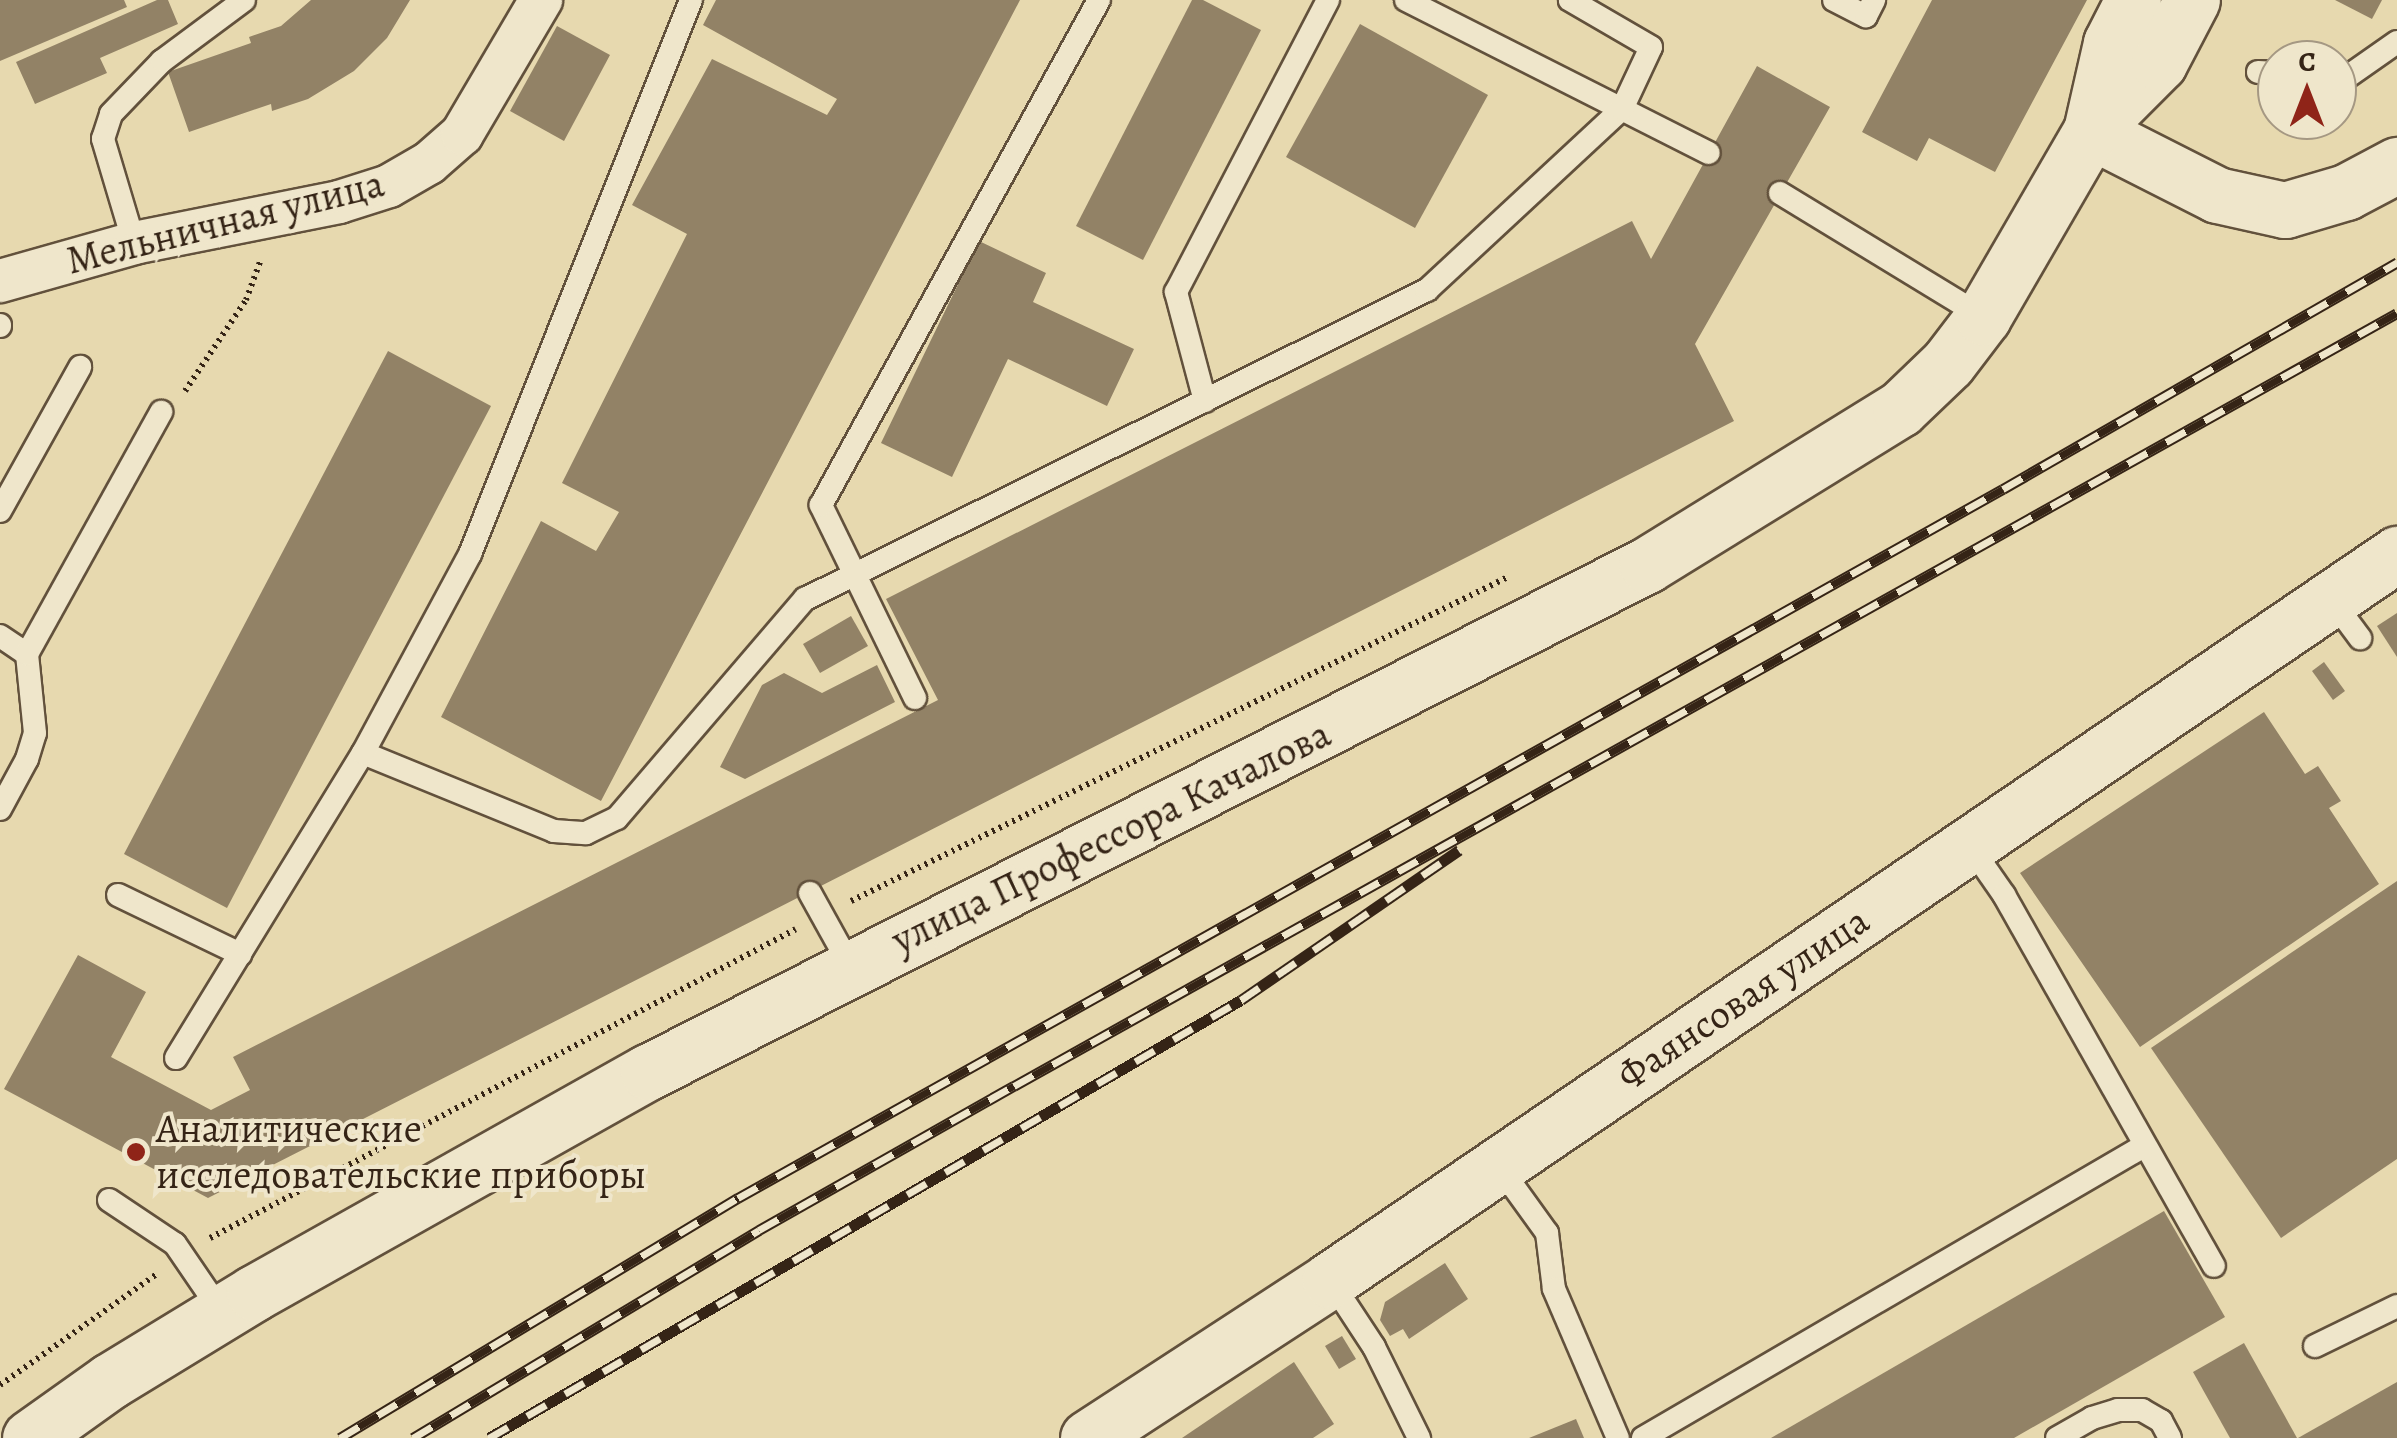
<!DOCTYPE html>
<html>
<head>
<meta charset="utf-8">
<style>
	body { margin:0 }
	#map { position:relative; width:2397px; height:1438px; overflow:hidden; background:#e7d9af; font-family:Alegreya,serif }
	div>[style] { position:absolute }
	[style*='--x'] { left:calc(var(--x)*1px); top:calc(var(--y)*1px); width:calc(var(--w)*1px); rotate:calc(var(--a)*1deg) }
	.building>* { inset:0; background:#928266 }
	.path>* { height:6px; margin-top:-3px; transform-origin:0; background:repeating-linear-gradient(90deg,#352416 0 2.5px,transparent 0 7.5px) }
	.roads { filter:drop-shadow(2px 0 #62513c) drop-shadow(-2px 0 #62513c) drop-shadow(0 2px #62513c) drop-shadow(0 -2px #62513c) }
	.service>* { height:22px; margin:-11px; padding:0 11px; transform-origin:11px; border-radius:11px; background:#efe6cb }
	.minor>* { height:42px; margin:-21px; padding:0 21px; transform-origin:21px; border-radius:21px; background:#efe6cb }
	.tertiary>* { height:55px; margin:-27.5px; padding:0 27.5px; transform-origin:27.5px; border-radius:27.5px; background:#efe6cb }
	.rail>* { height:11px; margin-top:-5.5px; transform-origin:0; background:repeating-linear-gradient(90deg,#efe6cb 0 22px,#352416 0 44px); box-sizing:border-box; border-block:2px solid #352416 }
	.dots>* { width:28px; height:28px; translate:-50% -50%; box-sizing:border-box; border:5px solid #efe6cb; border-radius:50% }
	span { translate:-50% -50%; white-space:nowrap; text-align:center; line-height:1.15; -webkit-text-stroke:8px #efe6cb; paint-order:stroke }
	.street-label { font-size:40px; color:#352416 }
	.poi-label { font-size:40px; color:#352416 }
	.left { translate:0 -50%; text-align:left }
	.north { position:absolute; left:2257px; top:40px; width:100px; height:100px; box-sizing:border-box; background:#efe6cb; border:2px solid #a59883; border-radius:50%; rotate:0deg; font-size:28px; font-weight:700; line-height:40px; text-align:center; color:#352416 }
	.north::after { content:''; display:block; margin:auto; width:35px; height:45px; background:#8f2418; clip-path:polygon(50% 0,100% 100%,50% 72%,0 100%) }
</style>
</head>
<body>
<div id="map">
	<div class="building">
		<div style="clip-path:polygon(0 0,124px 0,127px 7px,0 61px)"></div>
		<div style="clip-path:polygon(157px 0,168px 0,178px 24px,100px 58px,107px 73px,35px 104px,16px 62px)"></div>
		<div style="clip-path:polygon(311px 0,410px 0,387px 38px,354px 71px,308px 99px,272px 111px,271px 104px,189px 132px,168px 72px,251px 43px,249px 37px,281px 26px)"></div>
		<div style="clip-path:polygon(716px 0,1020px 0,601px 801px,441px 717px,541px 521px,596px 551px,619px 512px,562px 483px,687px 234px,632px 205px,712px 59px,827px 115px,837px 99px,703px 25px)"></div>
		<div style="clip-path:polygon(1192px 0,1203px 0,1261px 30px,1143px 260px,1076px 226px)"></div>
		<div style="clip-path:polygon(1932px 0,2087px 0,1995px 172px,1929px 138px,1917px 161px,1862px 132px)"></div>
		<div style="clip-path:polygon(2335px 0,2382px 0,2372px 19px)"></div>
		<div style="clip-path:polygon(1360px 24px,1488px 95px,1415px 228px,1286px 157px)"></div>
		<div style="clip-path:polygon(557px 26px,610px 55px,564px 141px,510px 111px)"></div>
		<div style="clip-path:polygon(1757px 66px,1830px 107px,1695px 344px,1734px 421px,208px 1198px,4px 1089px,78px 955px,146px 992px,111px 1057px,211px 1110px,250px 1090px,233px 1057px,938px 700px,886px 599px,1632px 221px,1651px 259px)"></div>
		<div style="clip-path:polygon(979px 241px,1046px 273px,1033px 302px,1134px 349px,1107px 406px,1008px 359px,952px 477px,881px 443px)"></div>
		<div style="clip-path:polygon(388px 351px,491px 406px,227px 908px,124px 854px)"></div>
		<div style="clip-path:polygon(2397px 613px,2397px 657px,2377px 626px)"></div>
		<div style="clip-path:polygon(851px 616px,868px 646px,820px 673px,803px 644px)"></div>
		<div style="clip-path:polygon(2324px 662px,2345px 691px,2333px 700px,2312px 671px)"></div>
		<div style="clip-path:polygon(877px 665px,895px 702px,745px 779px,720px 767px,762px 685px,784px 673px,822px 693px)"></div>
		<div style="clip-path:polygon(2264px 712px,2305px 774px,2318px 766px,2341px 801px,2329px 808px,2379px 884px,2140px 1047px,2020px 873px)"></div>
		<div style="clip-path:polygon(2397px 881px,2397px 1159px,2281px 1238px,2151px 1048px)"></div>
		<div style="clip-path:polygon(2164px 1211px,2225px 1317px,2014px 1438px,1771px 1438px)"></div>
		<div style="clip-path:polygon(1445px 1263px,1468px 1299px,1409px 1339px,1403px 1329px,1390px 1336px,1380px 1320px,1385px 1302px)"></div>
		<div style="clip-path:polygon(1342px 1336px,1356px 1359px,1339px 1369px,1325px 1346px)"></div>
		<div style="clip-path:polygon(2244px 1343px,2297px 1438px,2230px 1438px,2193px 1372px)"></div>
		<div style="clip-path:polygon(1294px 1362px,1334px 1424px,1313px 1438px,1182px 1438px)"></div>
		<div style="clip-path:polygon(2397px 1382px,2397px 1438px,2298px 1438px)"></div>
		<div style="clip-path:polygon(1576px 1419px,1584px 1438px,1529px 1438px)"></div>
	</div>
	<div class="path">
		<div style="--x:185;--y:391;--w:110;--a:-56.2"></div>
		<div style="--x:246;--y:300;--w:44;--a:-69.9"></div>
		<div style="--x:851;--y:901;--w:733;--a:-26.25"></div>
		<div style="--x:210;--y:1238;--w:662;--a:-27.8"></div>
		<div style="--x:0;--y:1385;--w:194;--a:-35.3"></div>
	</div>
	<div class="roads">
		<div class="service">
			<div style="--x:1406;--y:0;--w:339;--a:26.8"></div>
			<div style="--x:1834;--y:0;--w:36;--a:27"></div>
			<div style="--x:1866;--y:16;--w:18;--a:-63"></div>
			<div style="--x:2258;--y:72;--w:19;--a:3"></div>
			<div style="--x:2337;--y:76;--w:10;--a:6"></div>
			<div style="--x:2347;--y:77;--w:61;--a:-35"></div>
			<div style="--x:1780;--y:193;--w:238;--a:31.4"></div>
			<div style="--x:134;--y:243;--w:109;--a:-106.6"></div>
			<div style="--x:103;--y:139;--w:26;--a:-72"></div>
			<div style="--x:111;--y:114;--w:74;--a:-46.1"></div>
			<div style="--x:162;--y:61;--w:102;--a:-36.6"></div>
			<div style="--x:0;--y:326;--w:1;--a:-90"></div>
			<div style="--x:1205;--y:401;--w:113;--a:-104.9"></div>
			<div style="--x:1176;--y:292;--w:329;--a:-62.5"></div>
			<div style="--x:0;--y:511;--w:165;--a:-60.9"></div>
			<div style="--x:2331;--y:599;--w:49;--a:53.4"></div>
			<div style="--x:0;--y:636;--w:32;--a:34"></div>
			<div style="--x:915;--y:698;--w:215;--a:-116"></div>
			<div style="--x:821;--y:505;--w:576;--a:-61.17"></div>
			<div style="--x:363;--y:753;--w:206;--a:22.2"></div>
			<div style="--x:554;--y:831;--w:32;--a:4"></div>
			<div style="--x:586;--y:833;--w:34;--a:-26"></div>
			<div style="--x:617;--y:818;--w:289;--a:-49.4"></div>
			<div style="--x:805;--y:599;--w:695;--a:-26.42"></div>
			<div style="--x:1427;--y:290;--w:266;--a:-42.9"></div>
			<div style="--x:1622;--y:109;--w:68;--a:-64.9"></div>
			<div style="--x:1651;--y:47;--w:94;--a:-149.9"></div>
			<div style="--x:0;--y:809;--w:57;--a:-61.6"></div>
			<div style="--x:27;--y:759;--w:27;--a:-73"></div>
			<div style="--x:35;--y:733;--w:79;--a:-95.8"></div>
			<div style="--x:27;--y:654;--w:277;--a:-61"></div>
			<div style="--x:1970;--y:846;--w:60;--a:55.2"></div>
			<div style="--x:2004;--y:895;--w:426;--a:60.5"></div>
			<div style="--x:810;--y:893;--w:85;--a:61"></div>
			<div style="--x:118;--y:895;--w:136;--a:25.8"></div>
			<div style="--x:176;--y:1058;--w:358;--a:-58.5"></div>
			<div style="--x:363;--y:753;--w:226;--a:-61.7"></div>
			<div style="--x:470;--y:554;--w:596;--a:-68.25"></div>
			<div style="--x:1498;--y:1165;--w:84;--a:54.2"></div>
			<div style="--x:1547;--y:1233;--w:56;--a:82.9"></div>
			<div style="--x:1554;--y:1289;--w:162;--a:66.8"></div>
			<div style="--x:109;--y:1200;--w:79;--a:33.7"></div>
			<div style="--x:175;--y:1244;--w:83;--a:55.7"></div>
			<div style="--x:1330;--y:1280;--w:80;--a:56.7"></div>
			<div style="--x:1374;--y:1347;--w:102;--a:63.7"></div>
			<div style="--x:2315;--y:1346;--w:91;--a:-26"></div>
			<div style="--x:1643;--y:1438;--w:580;--a:-30.24"></div>
			<div style="--x:2057;--y:1438;--w:40;--a:-29.7"></div>
			<div style="--x:2092;--y:1418;--w:27;--a:-17"></div>
			<div style="--x:2118;--y:1410;--w:24;--a:0"></div>
			<div style="--x:2142;--y:1410;--w:22;--a:30"></div>
			<div style="--x:2161;--y:1421;--w:19;--a:62"></div>
		</div>
		<div class="minor">
			<div style="--x:0;--y:281;--w:139;--a:-15.8"></div>
			<div style="--x:134;--y:243;--w:209;--a:-11.3"></div>
			<div style="--x:339;--y:202;--w:52;--a:-17.7"></div>
			<div style="--x:389;--y:186;--w:46;--a:-29.9"></div>
			<div style="--x:429;--y:163;--w:44;--a:-41.3"></div>
			<div style="--x:462;--y:134;--w:156;--a:-59.5"></div>
		</div>
		<div class="tertiary">
			<div style="--x:2091;--y:131;--w:141;--a:26.9"></div>
			<div style="--x:2217;--y:195;--w:70;--a:12.4"></div>
			<div style="--x:2285;--y:210;--w:64;--a:-16.4"></div>
			<div style="--x:2346;--y:192;--w:58;--a:-27.9"></div>
			<div style="--x:2091;--y:131;--w:90;--a:-77.2"></div>
			<div style="--x:2111;--y:43;--w:48;--a:-62.9"></div>
			<div style="--x:30;--y:1438;--w:98;--a:-35.5"></div>
			<div style="--x:110;--y:1381;--w:169;--a:-31.4"></div>
			<div style="--x:254;--y:1293;--w:452;--a:-29.3"></div>
			<div style="--x:648;--y:1072;--w:1120;--a:-26.91"></div>
			<div style="--x:1647;--y:565;--w:297;--a:-31.7"></div>
			<div style="--x:1900;--y:409;--w:66;--a:-43.8"></div>
			<div style="--x:1948;--y:363;--w:58;--a:-52.7"></div>
			<div style="--x:1983;--y:317;--w:215;--a:-59.9"></div>
			<div style="--x:2091;--y:131;--w:96;--a:-45"></div>
			<div style="--x:2159;--y:63;--w:71;--a:-62.4"></div>
			<div style="--x:1088;--y:1438;--w:289;--a:-33.1"></div>
			<div style="--x:1330;--y:1280;--w:1291;--a:-34.23"></div>
		</div>
	</div>
	<div class="rail">
		<div style="--x:340;--y:1438;--w:465;--a:-31.1"></div>
		<div style="--x:738;--y:1198;--w:1450;--a:-29.27"></div>
		<div style="--x:2003;--y:489;--w:455;--a:-29.9"></div>
		<div style="--x:413;--y:1438;--w:404;--a:-31"></div>
		<div style="--x:759;--y:1230;--w:293;--a:-29.5"></div>
		<div style="--x:1014;--y:1086;--w:1584;--a:-29.2"></div>
		<div style="--x:489;--y:1438;--w:870;--a:-30.22"></div>
		<div style="--x:1241;--y:1000;--w:265;--a:-34.5"></div>
	</div>
	<div class="dots">
		<div style="left:136px;top:1152px;background:#8f2418"></div>
	</div>
	<div class="street-label">
		<span style="left:225px;top:222px;rotate:-14deg">Мельничная улица</span>
		<span style="left:1111px;top:837px;rotate:-26deg">улица Профессора Качалова</span>
		<span style="left:1743px;top:998px;rotate:-34deg">Фаянсовая улица</span>
	</div>
	<div class="poi-label">
		<span class="left" style="left:156px;top:1152px">Аналитические<br>исследовательские приборы</span>
	</div>
	<div class="north">С</div>
</div>
</body>
</html>
